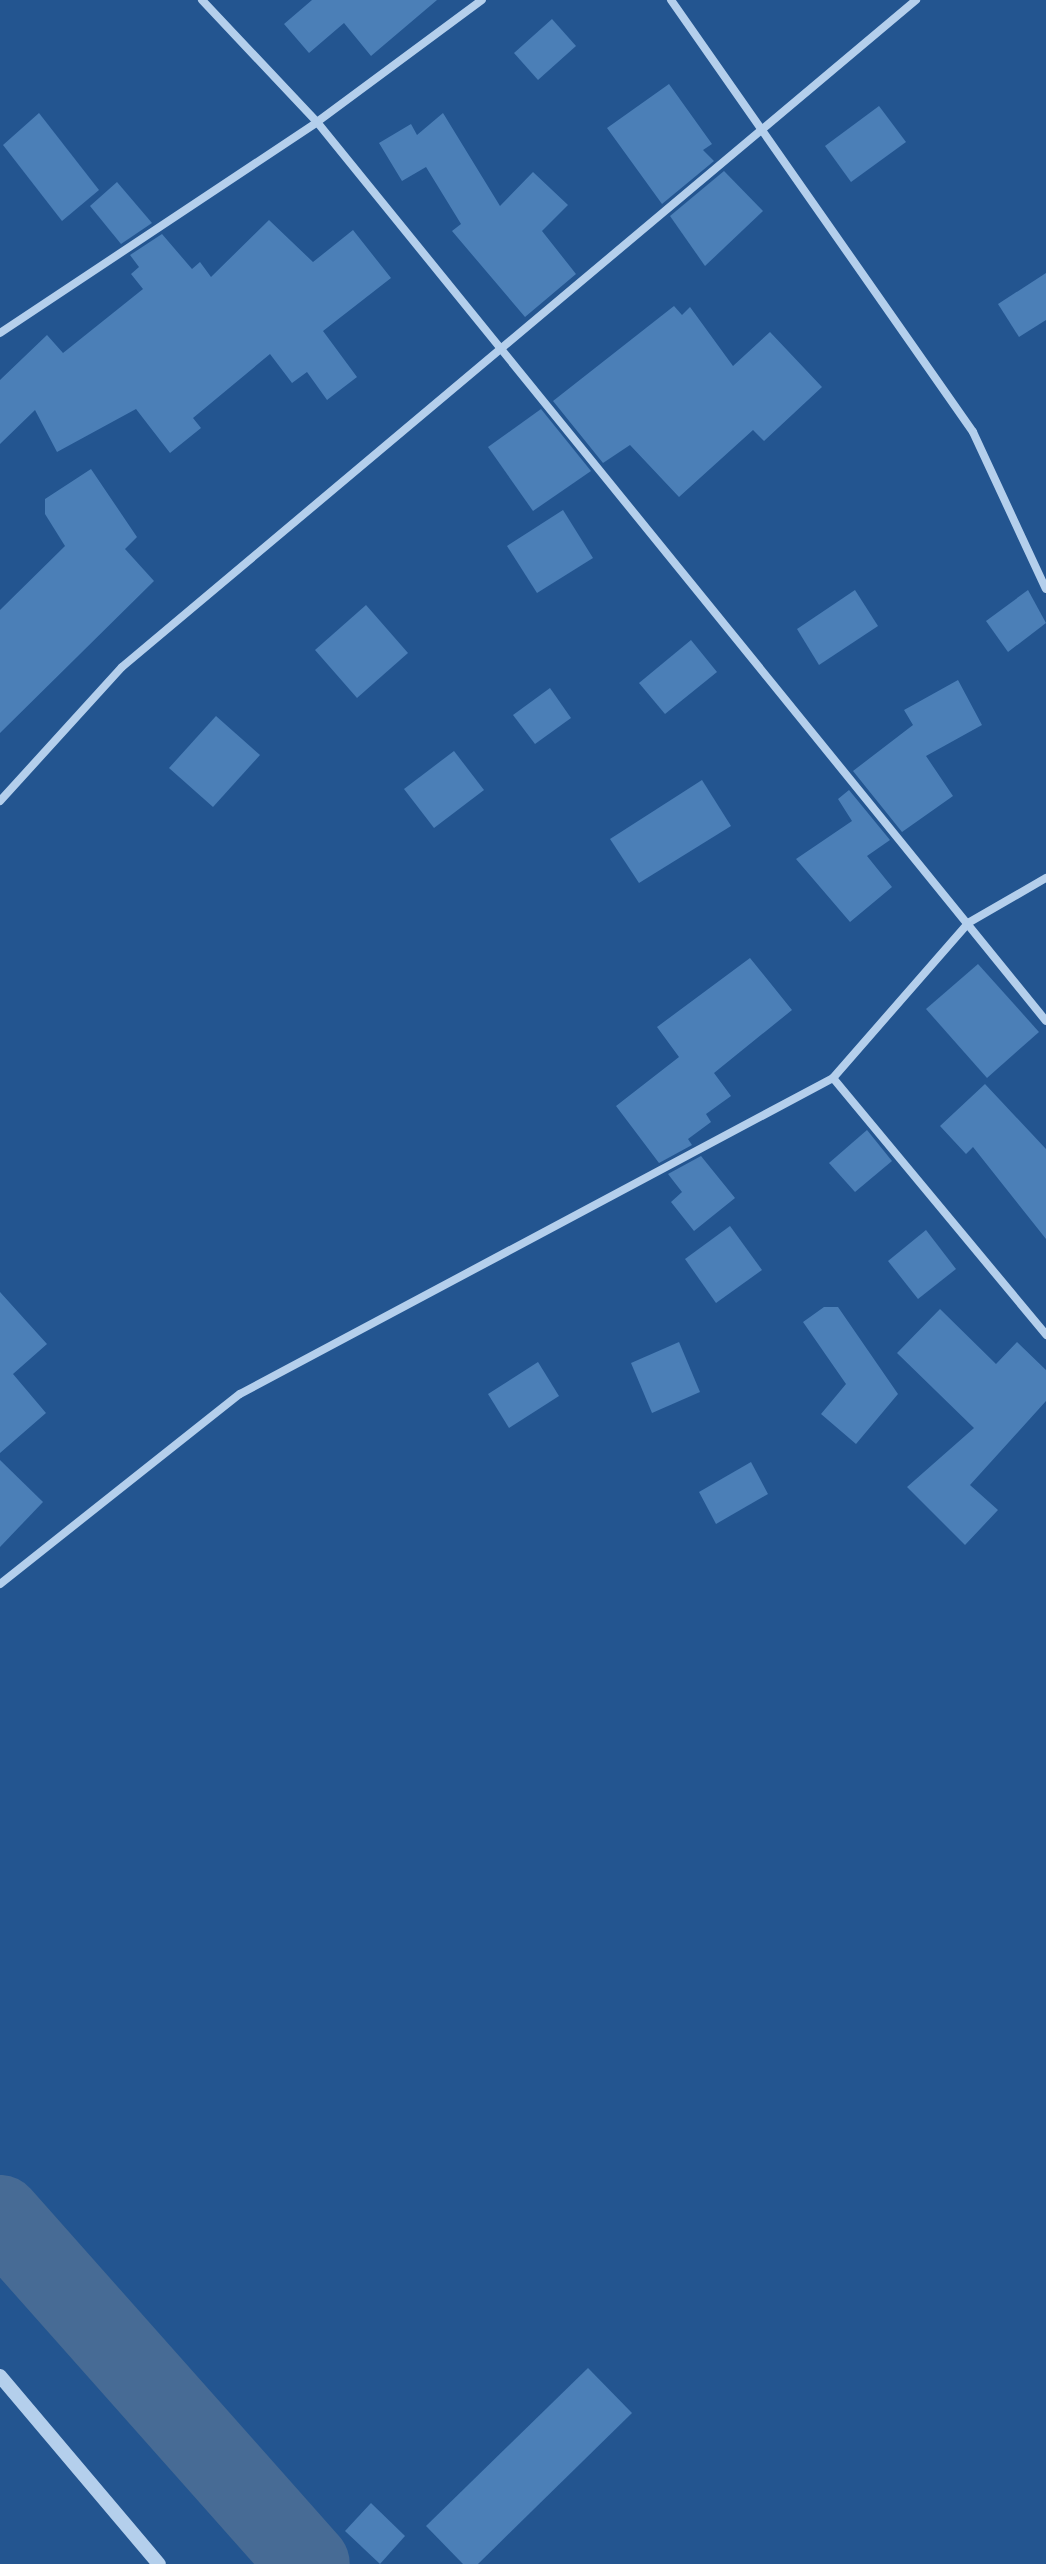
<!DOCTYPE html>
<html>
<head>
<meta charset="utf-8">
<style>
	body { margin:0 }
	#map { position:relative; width:1046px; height:2564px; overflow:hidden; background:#235590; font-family:Manrope,sans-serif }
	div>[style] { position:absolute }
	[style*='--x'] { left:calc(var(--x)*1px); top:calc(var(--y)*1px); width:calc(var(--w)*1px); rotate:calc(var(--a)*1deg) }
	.river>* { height:82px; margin:-41px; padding:0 41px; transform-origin:41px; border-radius:41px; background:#476b95 }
	.building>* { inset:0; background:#4b7fb7 }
	.minor>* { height:8px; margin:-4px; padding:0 4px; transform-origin:4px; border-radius:4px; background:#b4cfec }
	.tertiary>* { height:14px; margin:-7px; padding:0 7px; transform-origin:7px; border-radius:7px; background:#b4cfec }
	span { translate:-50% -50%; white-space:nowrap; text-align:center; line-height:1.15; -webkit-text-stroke:6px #235590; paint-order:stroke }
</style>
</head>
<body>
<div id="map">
	<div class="river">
		<div style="--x:0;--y:2216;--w:465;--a:48.4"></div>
	</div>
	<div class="building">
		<div style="clip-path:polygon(312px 0,437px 0,371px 56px,344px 23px,309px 53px,284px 24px)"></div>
		<div style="clip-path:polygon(552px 19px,576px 46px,538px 80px,514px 53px)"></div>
		<div style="clip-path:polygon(669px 84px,712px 144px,703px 150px,714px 161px,662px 204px,607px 128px)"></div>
		<div style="clip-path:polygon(879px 106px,906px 142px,851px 182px,825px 146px)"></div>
		<div style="clip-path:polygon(39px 113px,99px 190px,62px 221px,3px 145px)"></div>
		<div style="clip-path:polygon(443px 113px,500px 206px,533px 172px,568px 205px,542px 231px,576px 274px,525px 317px,452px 231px,461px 224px,426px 167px,402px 181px,379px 143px,411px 124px,417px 135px)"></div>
		<div style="clip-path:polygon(724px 171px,763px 211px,705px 266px,670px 216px)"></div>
		<div style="clip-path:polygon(117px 182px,152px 223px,121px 244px,90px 206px)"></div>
		<div style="clip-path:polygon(269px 220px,313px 262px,353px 230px,391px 278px,323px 331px,357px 377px,327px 400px,307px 372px,292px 383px,270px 354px,193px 418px,201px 428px,170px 453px,136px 409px,57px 452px,35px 410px,0 444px,0 380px,47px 335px,63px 353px,143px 289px,131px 274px,139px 267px,130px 255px,162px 234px,192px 269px,200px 262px,211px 277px)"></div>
		<div style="clip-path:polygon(1046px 273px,1046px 320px,1019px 337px,998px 304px)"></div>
		<div style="clip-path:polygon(674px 306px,682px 315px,690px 307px,733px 366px,770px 332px,822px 387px,764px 441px,753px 430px,679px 497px,630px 445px,603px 463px,553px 401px)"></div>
		<div style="clip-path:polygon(541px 409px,591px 471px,533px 511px,488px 447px)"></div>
		<div style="clip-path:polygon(91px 469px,137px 537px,125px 549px,154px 581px,0 733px,0 610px,65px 546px,45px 514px,45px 499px)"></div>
		<div style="clip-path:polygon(563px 510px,593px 558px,537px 593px,507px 546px)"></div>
		<div style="clip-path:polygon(855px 590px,878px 626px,819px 665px,797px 629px)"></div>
		<div style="clip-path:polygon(1028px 590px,1046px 623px,1008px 652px,986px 621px)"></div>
		<div style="clip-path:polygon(366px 605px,408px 653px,357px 698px,315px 650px)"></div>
		<div style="clip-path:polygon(691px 640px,717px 672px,665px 714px,639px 683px)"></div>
		<div style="clip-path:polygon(958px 680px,982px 725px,926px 756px,953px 796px,902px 832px,853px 771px,913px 725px,904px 710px)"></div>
		<div style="clip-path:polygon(550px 688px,571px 718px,535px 744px,513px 715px)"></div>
		<div style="clip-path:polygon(216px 716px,260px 755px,213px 807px,169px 768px)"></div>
		<div style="clip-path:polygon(454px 751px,484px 790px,434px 828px,404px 789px)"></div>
		<div style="clip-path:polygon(702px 780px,731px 826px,639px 883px,610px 839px)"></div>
		<div style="clip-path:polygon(849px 790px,890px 840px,867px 856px,892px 887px,850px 922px,796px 859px,852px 821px,838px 799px)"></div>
		<div style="clip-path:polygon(750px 958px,792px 1010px,714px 1073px,731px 1096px,706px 1114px,711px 1122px,688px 1139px,692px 1145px,659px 1163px,616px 1106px,679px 1057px,657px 1027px)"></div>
		<div style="clip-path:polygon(978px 964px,1039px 1032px,987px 1078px,926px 1009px)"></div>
		<div style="clip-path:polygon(985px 1084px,1046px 1149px,1046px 1239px,973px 1147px,966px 1154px,940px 1126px)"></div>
		<div style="clip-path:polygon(867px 1130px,892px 1161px,855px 1192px,829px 1163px)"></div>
		<div style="clip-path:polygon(701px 1156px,735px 1198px,694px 1231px,671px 1202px,682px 1192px,668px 1174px)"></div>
		<div style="clip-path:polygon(730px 1226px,762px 1270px,716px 1303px,685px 1259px)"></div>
		<div style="clip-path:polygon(926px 1230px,956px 1269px,918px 1299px,888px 1261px)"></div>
		<div style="clip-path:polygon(0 1292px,47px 1344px,13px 1374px,46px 1413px,0 1453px)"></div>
		<div style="clip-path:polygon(824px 1307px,838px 1307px,898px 1394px,856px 1444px,821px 1414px,846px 1384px,803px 1322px)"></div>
		<div style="clip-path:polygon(940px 1309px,996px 1364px,1017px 1342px,1046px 1370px,1046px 1401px,970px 1485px,998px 1510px,965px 1545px,907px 1487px,974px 1428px,897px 1353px)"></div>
		<div style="clip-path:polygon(679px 1342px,700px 1392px,652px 1413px,631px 1363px)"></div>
		<div style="clip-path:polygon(538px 1362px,559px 1396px,509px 1428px,488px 1394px)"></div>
		<div style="clip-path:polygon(0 1460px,43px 1502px,0 1547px)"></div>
		<div style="clip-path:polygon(751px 1462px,768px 1494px,716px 1524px,699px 1492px)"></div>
		<div style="clip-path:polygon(588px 2368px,632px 2413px,478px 2564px,463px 2564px,426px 2526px)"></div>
		<div style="clip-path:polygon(371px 2503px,405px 2536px,380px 2564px,345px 2531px)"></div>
	</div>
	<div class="minor">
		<div style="--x:202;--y:0;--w:168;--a:46.7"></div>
		<div style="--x:317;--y:122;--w:1157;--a:50.96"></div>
		<div style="--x:671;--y:0;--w:527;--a:55.04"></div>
		<div style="--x:973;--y:432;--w:173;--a:65.1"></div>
		<div style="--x:0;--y:333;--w:381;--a:-33.6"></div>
		<div style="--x:317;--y:122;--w:205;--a:-36.5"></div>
		<div style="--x:0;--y:801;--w:181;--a:-47.7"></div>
		<div style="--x:122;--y:667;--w:1037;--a:-40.03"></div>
		<div style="--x:833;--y:1078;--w:206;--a:-48.9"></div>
		<div style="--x:968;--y:923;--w:90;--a:-30"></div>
		<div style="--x:0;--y:1584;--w:306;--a:-38.4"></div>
		<div style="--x:240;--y:1394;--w:672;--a:-28.05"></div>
		<div style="--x:833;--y:1078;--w:334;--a:50.3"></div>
	</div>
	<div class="tertiary">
		<div style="--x:0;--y:2376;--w:246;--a:49.8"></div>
	</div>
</div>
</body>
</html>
